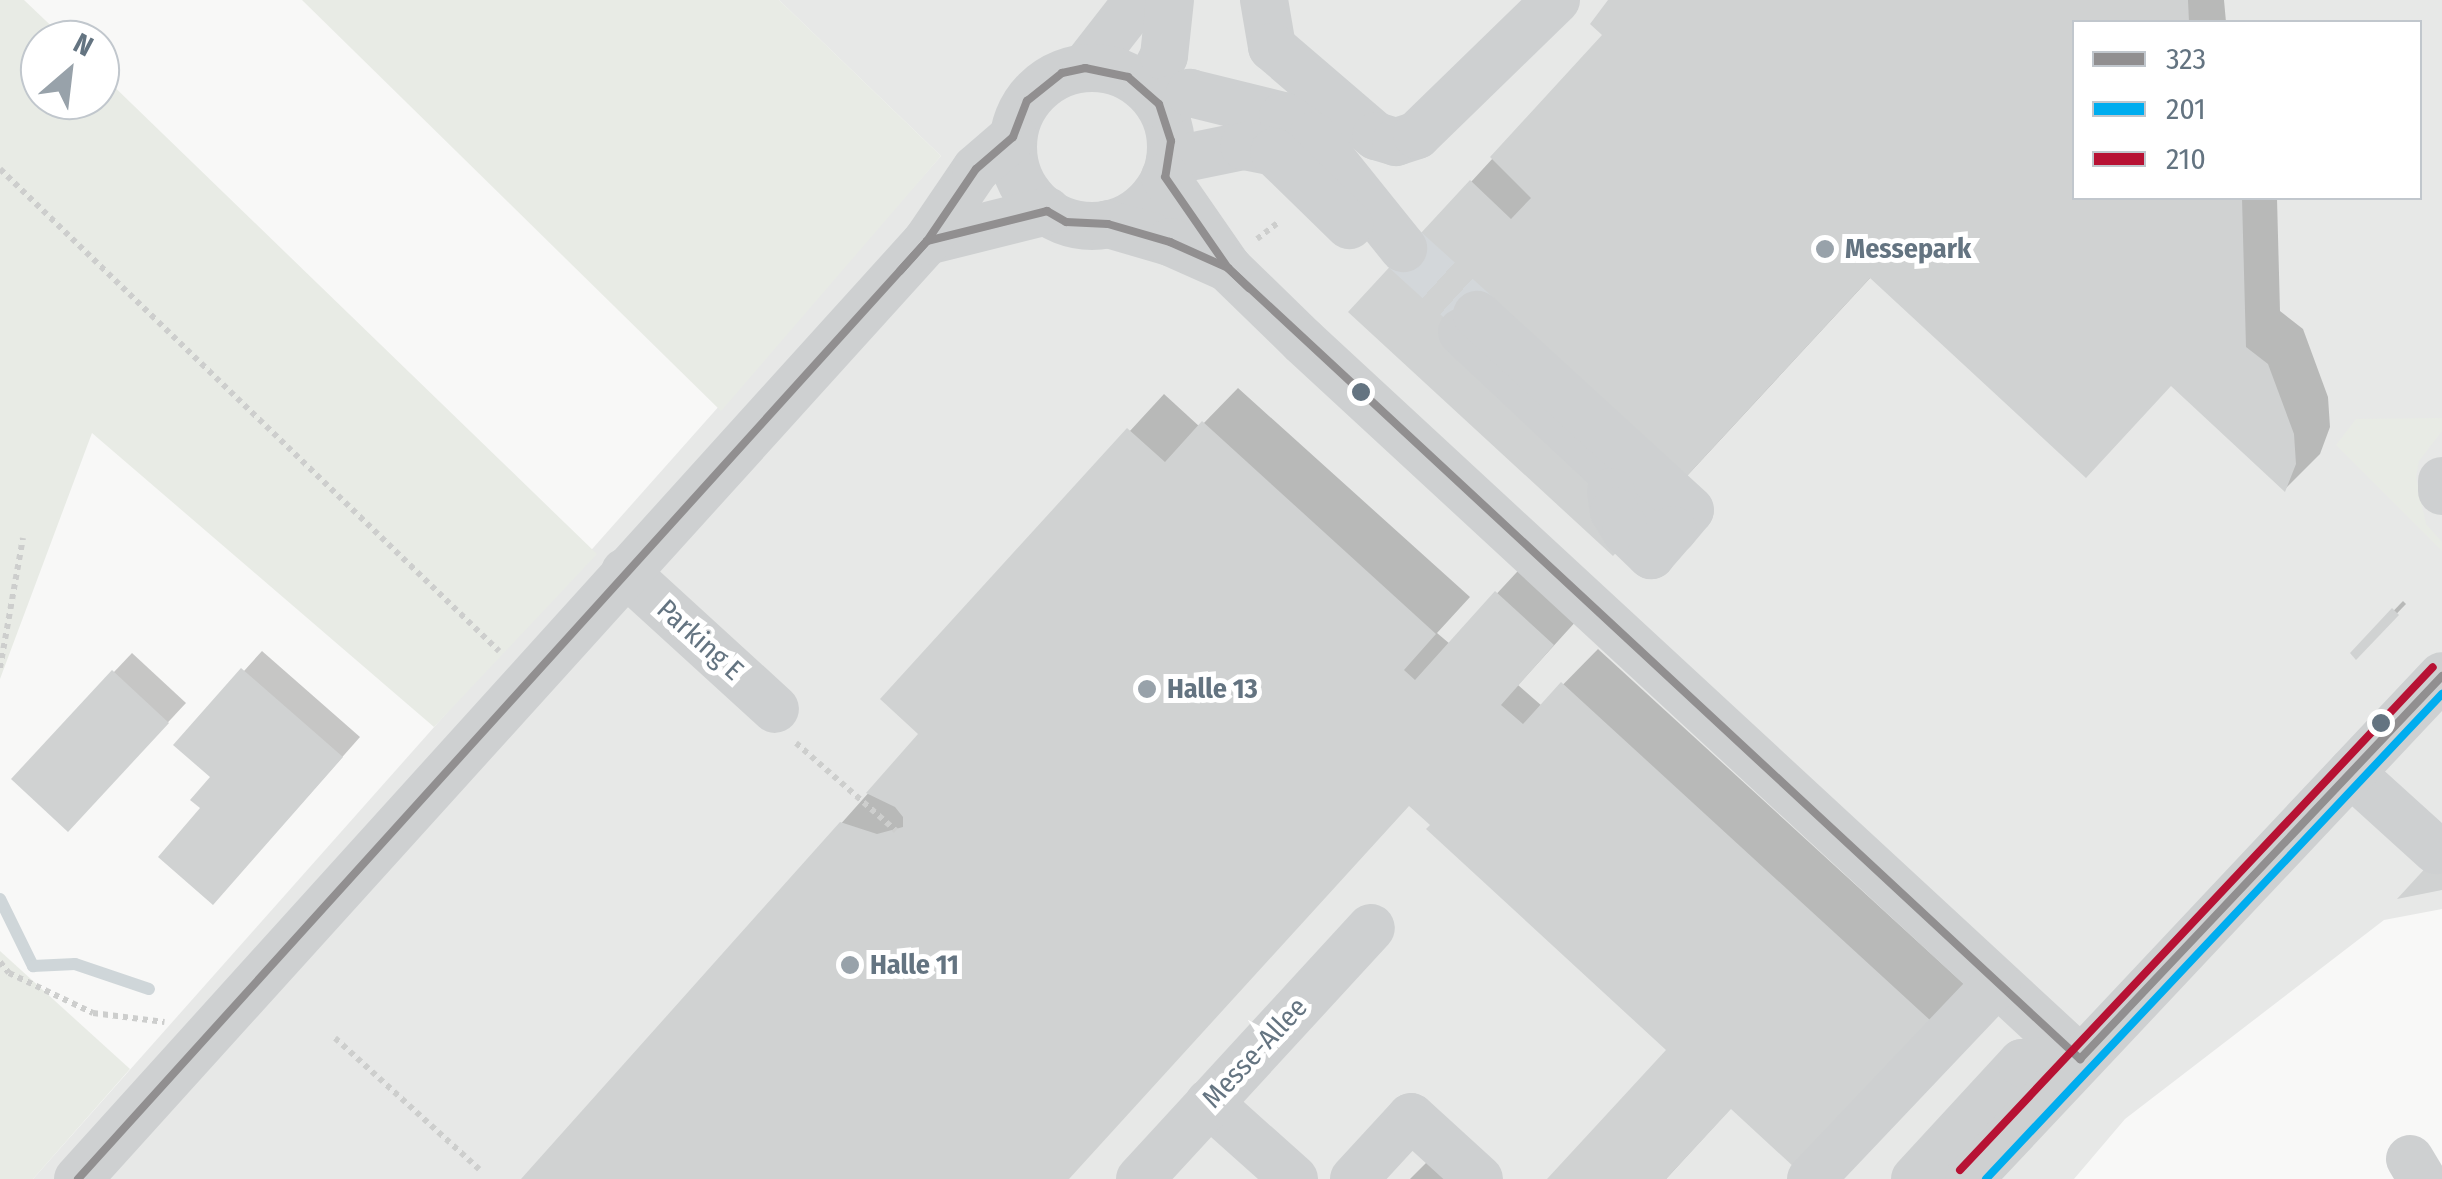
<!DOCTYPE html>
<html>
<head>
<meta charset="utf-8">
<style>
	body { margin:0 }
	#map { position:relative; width:2442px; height:1179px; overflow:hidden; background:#f8f8f7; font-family:"Fira Sans Condensed",sans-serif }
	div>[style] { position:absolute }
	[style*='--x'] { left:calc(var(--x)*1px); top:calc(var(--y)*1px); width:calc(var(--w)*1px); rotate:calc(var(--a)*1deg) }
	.built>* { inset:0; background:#e7e8e7 }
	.green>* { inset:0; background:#e8ebe5 }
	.shadow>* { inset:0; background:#0003 }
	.stream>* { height:12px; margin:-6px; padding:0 6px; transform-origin:6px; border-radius:6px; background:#cfd6d9 }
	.building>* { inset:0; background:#d0d2d2 }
	.minor-tunnel>* { height:48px; margin-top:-24px; transform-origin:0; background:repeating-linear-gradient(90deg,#d3d7da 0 48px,transparent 0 72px) }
	.path>* { height:6px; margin-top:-3px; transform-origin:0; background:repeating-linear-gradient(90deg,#cdcecd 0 5px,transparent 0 10px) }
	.minor>* { height:48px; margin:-24px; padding:0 24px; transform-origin:24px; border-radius:24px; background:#ced0d1 }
	.minor>.ring { margin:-24px; padding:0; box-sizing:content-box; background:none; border:48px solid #ced0d1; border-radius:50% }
	.bus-1>* { height:8px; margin:-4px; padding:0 4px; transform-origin:4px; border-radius:4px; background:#918f90 }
	.bus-2>* { height:8px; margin:-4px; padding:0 4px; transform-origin:4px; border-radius:4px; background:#00adef }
	.bus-3>* { height:8px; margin:-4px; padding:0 4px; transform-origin:4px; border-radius:4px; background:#b71234 }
	.dots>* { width:28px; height:28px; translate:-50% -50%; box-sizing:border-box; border:5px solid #fff; border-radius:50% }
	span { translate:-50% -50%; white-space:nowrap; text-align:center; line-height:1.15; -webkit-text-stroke:10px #fff; paint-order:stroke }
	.poi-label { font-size:28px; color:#647481; font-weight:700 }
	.left { translate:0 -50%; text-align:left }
	.street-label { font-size:28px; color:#647481 }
	.legend { position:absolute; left:2072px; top:20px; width:350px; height:180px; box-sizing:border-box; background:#fff; border:2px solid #c1c7cd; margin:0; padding:12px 18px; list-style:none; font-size:30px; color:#647481 }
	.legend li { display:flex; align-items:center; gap:20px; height:50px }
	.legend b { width:50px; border:2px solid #c1c7cd }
	.north { position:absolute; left:20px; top:20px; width:100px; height:100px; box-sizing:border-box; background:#fff; border:2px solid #c1c7cd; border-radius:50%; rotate:28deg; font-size:28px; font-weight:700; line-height:40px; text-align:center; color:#647481 }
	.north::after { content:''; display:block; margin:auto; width:35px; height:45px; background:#98a2aa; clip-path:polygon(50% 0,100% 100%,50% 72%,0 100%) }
</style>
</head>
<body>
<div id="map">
	<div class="built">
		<div style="clip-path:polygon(evenodd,779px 0,2442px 0,2442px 909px,2384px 920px,2125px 1119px,2074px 1179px,33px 1179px,941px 156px,779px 0,2074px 22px,2420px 22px,2420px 198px,2074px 198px,2074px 22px)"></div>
	</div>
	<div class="green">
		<div style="clip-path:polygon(0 0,24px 0,66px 40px,40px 40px,40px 100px,100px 100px,100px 73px,597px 554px,434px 727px,92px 433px,0 679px)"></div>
		<div style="clip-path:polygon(302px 0,779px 0,941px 156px,721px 411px)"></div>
		<div style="clip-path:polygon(2442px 418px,2442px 431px,2419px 461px,2416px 477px,2426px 524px,2442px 542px,2442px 551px,2336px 445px,2356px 419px)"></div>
		<div style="clip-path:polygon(0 951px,130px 1069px,33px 1179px,0 1179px)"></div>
	</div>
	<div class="shadow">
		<div style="clip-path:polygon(1611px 0,2224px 0,2226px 22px,2074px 22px,2074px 198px,2277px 198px,2280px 311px,2303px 329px,2328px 397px,2330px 427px,2320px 454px,2285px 489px,2172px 384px,1872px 276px,1648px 518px,1471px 182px,1606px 35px)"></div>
		<div style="clip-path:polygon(1238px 388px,1470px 597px,1437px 633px,1450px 644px,1531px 557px,1588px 608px,1518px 685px,1542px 706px,1598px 649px,1964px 984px,1830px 1130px,1732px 1107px,1666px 1179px,1550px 1179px,1669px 1050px,1410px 804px,1067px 1179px,524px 1179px,921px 734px,883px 699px,1164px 394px,1200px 427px)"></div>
		<div style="clip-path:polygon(2403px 601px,2406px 604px,2356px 656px,2353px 653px)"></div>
		<div style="clip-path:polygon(262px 651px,360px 737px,231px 883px,203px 808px,213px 777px,177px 745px)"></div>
		<div style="clip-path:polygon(132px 653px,186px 703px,86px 810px,114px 672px)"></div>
		<div style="clip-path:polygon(1436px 1153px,1464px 1179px,1410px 1179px)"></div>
	</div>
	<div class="stream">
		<div style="--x:0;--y:899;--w:75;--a:63.8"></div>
		<div style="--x:33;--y:966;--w:42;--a:-2.7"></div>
		<div style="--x:75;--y:964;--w:78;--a:18.7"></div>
	</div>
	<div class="building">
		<div style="clip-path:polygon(1608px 0,2188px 0,2189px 22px,2074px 22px,2074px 198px,2242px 198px,2246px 347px,2268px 364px,2294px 434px,2296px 464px,2285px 492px,2171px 386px,2086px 478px,1870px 278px,1613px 556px,1348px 312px,1470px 180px,1511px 219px,1531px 198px,1490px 157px,1602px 35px,1590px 24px)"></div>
		<div style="clip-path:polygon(1202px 421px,1436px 634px,1404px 670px,1415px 680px,1495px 591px,1554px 645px,1501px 705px,1523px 724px,1561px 682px,1931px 1021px,1795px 1168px,1731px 1109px,1666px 1179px,1547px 1179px,1666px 1050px,1426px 829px,1430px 825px,1409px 806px,1069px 1179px,521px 1179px,840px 822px,877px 834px,903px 827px,903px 817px,895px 807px,866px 793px,918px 734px,880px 699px,1127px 428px,1165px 462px)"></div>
		<div style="clip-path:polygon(2392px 608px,2399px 615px,2356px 660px,2350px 653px)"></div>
		<div style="clip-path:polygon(241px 668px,343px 757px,213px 905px,158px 857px,200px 808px,190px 800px,210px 777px,173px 745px)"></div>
		<div style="clip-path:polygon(112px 670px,169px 723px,68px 832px,11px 779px)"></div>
		<div style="clip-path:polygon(2442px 850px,2442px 890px,2397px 899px)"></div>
	</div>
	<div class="minor-tunnel">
		<div style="--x:1403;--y:248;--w:100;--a:42.2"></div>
	</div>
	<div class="path">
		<div style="--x:0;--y:169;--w:694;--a:44.01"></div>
		<div style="--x:1257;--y:239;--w:29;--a:-38"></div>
		<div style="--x:0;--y:668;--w:132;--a:-80"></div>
		<div style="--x:796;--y:743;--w:133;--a:41.3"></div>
		<div style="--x:0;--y:962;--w:14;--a:51"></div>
		<div style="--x:9;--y:973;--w:93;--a:25.5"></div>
		<div style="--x:93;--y:1013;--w:72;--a:7.2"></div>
		<div style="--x:335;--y:1038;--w:195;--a:42.3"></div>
	</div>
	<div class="minor">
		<div style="--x:1264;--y:0;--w:48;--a:80.3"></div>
		<div style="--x:1272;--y:47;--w:137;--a:40.6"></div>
		<div style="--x:1376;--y:136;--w:21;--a:17"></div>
		<div style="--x:1396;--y:142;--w:22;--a:-18"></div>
		<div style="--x:1417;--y:135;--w:194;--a:-44.2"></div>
		<div style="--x:1085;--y:68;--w:86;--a:-52.1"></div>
		<div class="ring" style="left:1013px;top:68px;width:110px;height:110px"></div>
		<div style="--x:1147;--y:89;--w:37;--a:-63"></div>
		<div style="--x:1164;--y:56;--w:56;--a:-83.9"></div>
		<div style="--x:1159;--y:104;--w:33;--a:-20"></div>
		<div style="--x:1190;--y:93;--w:96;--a:13.9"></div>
		<div style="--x:1283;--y:116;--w:36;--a:34"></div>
		<div style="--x:1313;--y:136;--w:144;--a:51.2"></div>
		<div style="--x:1170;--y:161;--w:76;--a:-11.5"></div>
		<div style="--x:1244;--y:146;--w:31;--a:11"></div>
		<div style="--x:1274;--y:152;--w:105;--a:44.2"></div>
		<div style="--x:1165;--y:177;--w:111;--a:55.3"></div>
		<div style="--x:1228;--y:268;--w:105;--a:44.2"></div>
		<div style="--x:1303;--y:341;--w:1058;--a:42.74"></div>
		<div style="--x:1108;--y:224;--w:65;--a:16.2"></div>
		<div style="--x:1170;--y:242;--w:64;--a:24.1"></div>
		<div style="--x:927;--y:241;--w:124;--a:-14"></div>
		<div style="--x:1462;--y:332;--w:289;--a:43.2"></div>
		<div style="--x:1673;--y:530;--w:26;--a:-50"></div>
		<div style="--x:1690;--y:510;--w:289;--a:-137.5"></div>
		<div style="--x:2442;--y:481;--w:10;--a:90"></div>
		<div style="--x:1611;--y:492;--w:19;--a:81"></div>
		<div style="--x:1614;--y:511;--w:23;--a:59"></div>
		<div style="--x:1626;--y:531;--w:35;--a:44"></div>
		<div style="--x:1651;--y:555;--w:33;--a:-49"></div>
		<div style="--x:625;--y:572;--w:203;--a:42.4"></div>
		<div style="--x:2351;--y:773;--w:115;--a:42.2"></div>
		<div style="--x:1209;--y:1103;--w:114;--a:41.8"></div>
		<div style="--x:2410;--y:1159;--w:23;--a:59"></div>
		<div style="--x:78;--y:1179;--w:1265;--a:-47.85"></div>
		<div style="--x:927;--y:241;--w:87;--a:-55.8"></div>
		<div style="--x:976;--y:169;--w:49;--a:-40.9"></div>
		<div style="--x:1140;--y:1179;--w:341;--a:-47.4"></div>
		<div style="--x:1354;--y:1179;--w:84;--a:-47.4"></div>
		<div style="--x:1411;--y:1117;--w:92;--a:42.4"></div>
		<div style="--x:1811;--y:1179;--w:270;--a:-46.5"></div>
		<div style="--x:1915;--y:1179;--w:158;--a:-47.3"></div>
		<div style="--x:2022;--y:1063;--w:58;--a:-3.9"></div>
		<div style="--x:1969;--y:1179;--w:690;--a:-46.76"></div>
	</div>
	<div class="bus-1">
		<div style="--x:900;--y:271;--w:40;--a:-48"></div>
		<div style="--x:927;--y:241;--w:124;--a:-14"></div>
		<div style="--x:1047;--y:211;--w:22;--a:30"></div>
		<div style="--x:1066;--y:222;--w:42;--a:2.7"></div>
		<div style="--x:1108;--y:224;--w:65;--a:16.2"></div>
		<div style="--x:1170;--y:242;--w:64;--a:24.1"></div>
		<div style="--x:1228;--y:268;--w:29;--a:44"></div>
		<div style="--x:2080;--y:1059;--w:527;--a:-46.61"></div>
		<div style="--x:78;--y:1179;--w:1265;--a:-47.85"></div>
		<div style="--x:927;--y:241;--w:87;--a:-55.8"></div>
		<div style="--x:976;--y:169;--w:49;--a:-40.9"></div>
		<div style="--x:1013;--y:137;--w:39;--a:-69"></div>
		<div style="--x:1027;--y:101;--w:45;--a:-38.7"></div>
		<div style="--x:1062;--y:73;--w:24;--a:-12"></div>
		<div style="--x:1085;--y:68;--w:44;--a:11.8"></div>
		<div style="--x:1128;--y:77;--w:41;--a:41.1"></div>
		<div style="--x:1159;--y:104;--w:39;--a:72"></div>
		<div style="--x:1171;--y:141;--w:36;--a:99"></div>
		<div style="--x:1165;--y:177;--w:111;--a:55.3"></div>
		<div style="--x:1228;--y:268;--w:1163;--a:42.87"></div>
	</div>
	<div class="bus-2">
		<div style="--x:1986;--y:1179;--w:666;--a:-46.77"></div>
	</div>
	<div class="bus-3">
		<div style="--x:1960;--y:1170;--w:690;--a:-46.76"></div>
	</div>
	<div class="dots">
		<div style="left:1825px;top:249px;background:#98a2aa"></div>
		<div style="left:1361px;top:392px;background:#647481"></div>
		<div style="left:1147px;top:689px;background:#98a2aa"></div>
		<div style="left:2381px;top:723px;background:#647481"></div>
		<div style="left:850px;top:965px;background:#98a2aa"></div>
	</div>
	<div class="poi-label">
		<span class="left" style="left:1845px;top:249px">Messepark</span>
		<span class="left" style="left:1167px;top:689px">Halle 13</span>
		<span class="left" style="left:870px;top:965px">Halle 11</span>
	</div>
	<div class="street-label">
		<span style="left:700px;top:640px;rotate:42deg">Parking E</span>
		<span style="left:1255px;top:1053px;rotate:-47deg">Messe-Allee</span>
	</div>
	<ul class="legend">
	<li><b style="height:12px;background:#918f90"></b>323</li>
	<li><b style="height:12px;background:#00adef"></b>201</li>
	<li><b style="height:12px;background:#b71234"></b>210</li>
	</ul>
	<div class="north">N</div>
</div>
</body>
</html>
